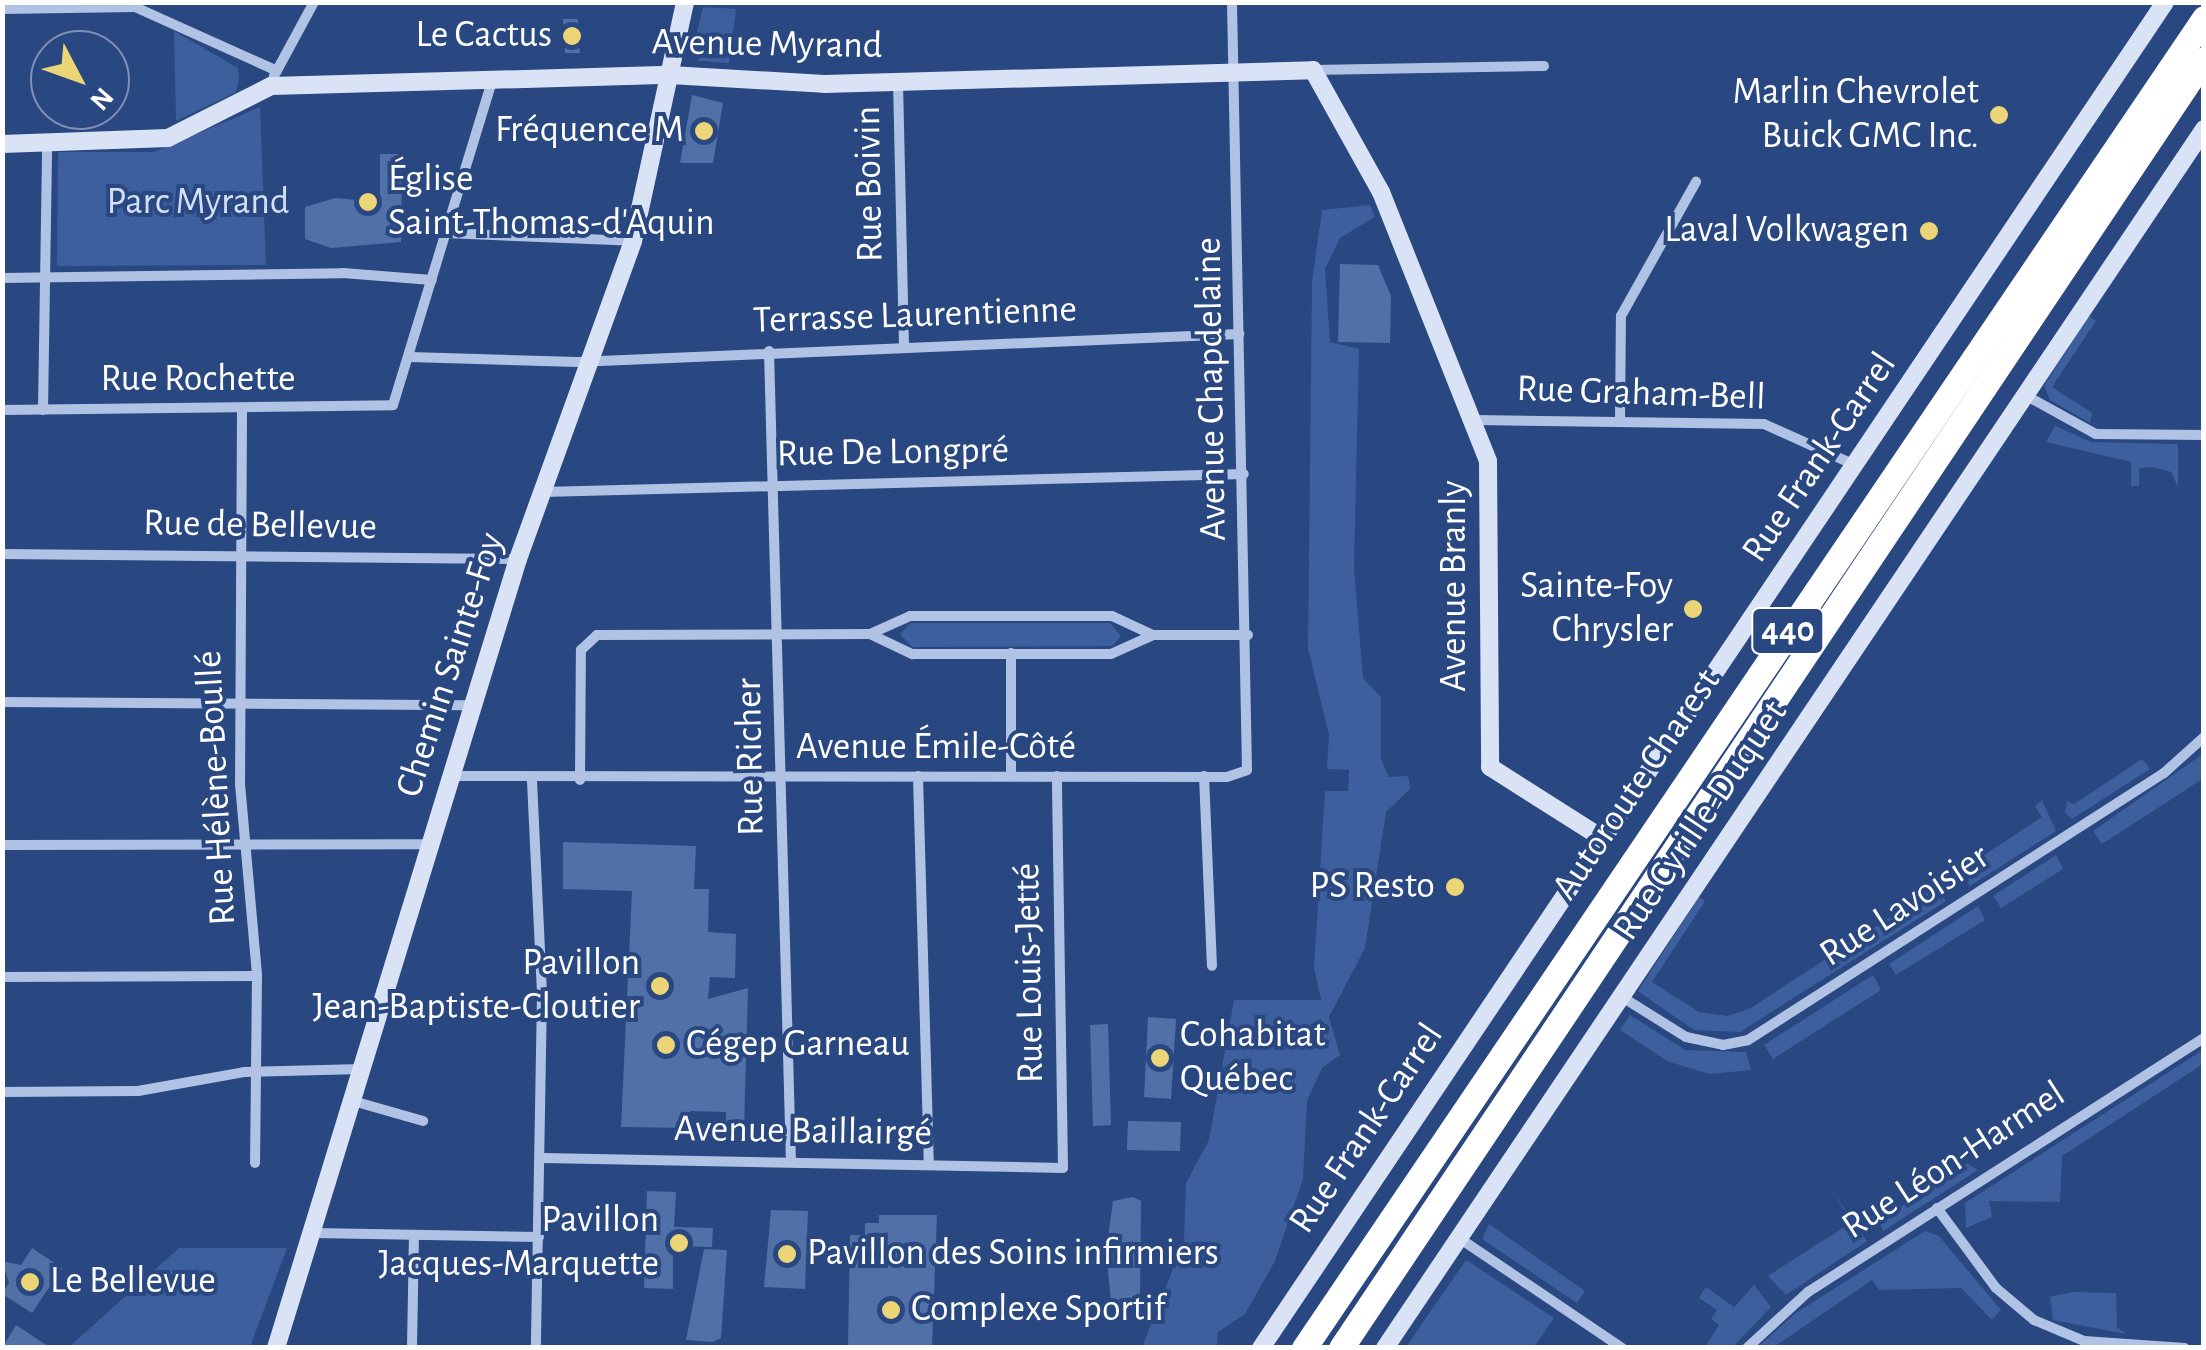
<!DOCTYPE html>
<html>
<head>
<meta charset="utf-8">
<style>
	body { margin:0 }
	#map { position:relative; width:2206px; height:1350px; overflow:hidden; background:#294780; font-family:"Alegreya Sans",sans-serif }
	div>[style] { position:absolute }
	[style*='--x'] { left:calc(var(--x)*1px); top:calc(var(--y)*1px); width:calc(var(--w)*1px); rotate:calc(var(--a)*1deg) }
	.green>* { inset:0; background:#3e5f9d }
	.building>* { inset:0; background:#5170a8 }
	.street>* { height:10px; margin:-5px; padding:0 5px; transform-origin:5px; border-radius:5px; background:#b0c3e5 }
	.secondary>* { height:18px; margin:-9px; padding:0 9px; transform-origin:9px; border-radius:9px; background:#d9e3f5 }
	.highway>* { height:25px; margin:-12.5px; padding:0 12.5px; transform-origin:12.5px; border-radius:12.5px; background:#fff }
	.dots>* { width:28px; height:28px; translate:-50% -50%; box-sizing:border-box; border:5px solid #294780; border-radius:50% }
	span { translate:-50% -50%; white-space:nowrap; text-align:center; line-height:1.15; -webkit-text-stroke:8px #294780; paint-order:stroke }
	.shield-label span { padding:2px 8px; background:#294780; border:2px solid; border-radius:8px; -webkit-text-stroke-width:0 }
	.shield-label { font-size:35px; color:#fff; font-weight:700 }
	.poi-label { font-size:38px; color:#fff }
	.right { translate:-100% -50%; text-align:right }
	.left { translate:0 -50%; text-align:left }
	.street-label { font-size:38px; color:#fff }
	.park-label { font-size:38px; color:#d3dff5 }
	.frame { position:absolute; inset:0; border:5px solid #fff; pointer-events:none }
	.north { position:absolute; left:30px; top:30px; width:100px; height:100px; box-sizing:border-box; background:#294780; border:2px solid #7f91b3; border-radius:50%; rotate:131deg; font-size:28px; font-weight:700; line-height:40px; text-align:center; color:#fff }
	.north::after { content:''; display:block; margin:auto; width:35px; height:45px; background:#ecd577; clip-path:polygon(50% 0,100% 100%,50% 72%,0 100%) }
</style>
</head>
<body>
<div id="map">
	<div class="green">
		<div style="clip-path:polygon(703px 7px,736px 9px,729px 63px,699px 61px,693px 49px)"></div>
		<div style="clip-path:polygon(174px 31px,238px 68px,239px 79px,236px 92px,176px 121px)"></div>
		<div style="clip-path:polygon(260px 107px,266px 265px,57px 266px,58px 152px,154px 152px)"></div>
		<div style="clip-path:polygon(1370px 205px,1375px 217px,1340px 238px,1325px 269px,1330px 342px,1359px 349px,1354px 568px,1363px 678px,1381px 697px,1381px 759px,1389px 777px,1408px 776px,1410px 789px,1386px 812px,1365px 948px,1329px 1017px,1340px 1055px,1322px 1068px,1307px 1101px,1303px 1179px,1275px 1261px,1245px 1314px,1218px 1332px,1217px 1347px,1142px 1347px,1184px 1241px,1186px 1183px,1209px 1140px,1234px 1000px,1321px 1000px,1314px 968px,1325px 791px,1348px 791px,1349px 770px,1327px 769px,1329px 735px,1308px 648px,1312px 282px,1322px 210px)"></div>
		<div style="clip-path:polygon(2089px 316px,2096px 321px,2052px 387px,2092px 413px,2090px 423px,2050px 400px,2044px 386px)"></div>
		<div style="clip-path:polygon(2055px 426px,2091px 442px,2178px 444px,2178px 487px,2171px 472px,2153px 467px,2139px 468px,2139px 486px,2131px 486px,2131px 462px,2046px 442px)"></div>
		<div style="clip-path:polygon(911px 623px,1110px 623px,1121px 636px,1112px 646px,912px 647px,900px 634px)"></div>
		<div style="clip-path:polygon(2203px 754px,2201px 780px,2102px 844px,2093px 831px)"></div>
		<div style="clip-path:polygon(2142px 759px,2150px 769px,2072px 819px,2065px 813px,2067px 801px,2074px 804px)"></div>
		<div style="clip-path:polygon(2042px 800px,2056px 831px,1970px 886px,1960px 871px,2042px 817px,2035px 806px)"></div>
		<div style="clip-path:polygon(2056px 855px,2063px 869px,2001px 908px,1993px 896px)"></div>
		<div style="clip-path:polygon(1936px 887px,1946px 901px,1740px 1032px,1694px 1030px,1638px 991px,1699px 897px,1705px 901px,1652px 982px,1699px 1012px,1727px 1016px,1751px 1008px)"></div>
		<div style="clip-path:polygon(1978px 906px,1985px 920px,1896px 975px,1889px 964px)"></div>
		<div style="clip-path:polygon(1873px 975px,1881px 990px,1773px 1059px,1764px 1045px)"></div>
		<div style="clip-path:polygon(1630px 1015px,1685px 1050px,1746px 1052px,1751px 1070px,1710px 1074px,1669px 1062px,1620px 1030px)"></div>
		<div style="clip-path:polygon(2203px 1050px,2203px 1064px,2062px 1156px,2060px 1202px,1989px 1201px,1992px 1217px,1966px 1228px,1965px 1203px)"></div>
		<div style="clip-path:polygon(1967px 1163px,1978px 1170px,1883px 1231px,1879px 1221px)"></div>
		<div style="clip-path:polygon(1827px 1184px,1867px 1241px,1786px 1295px,1768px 1276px,1852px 1222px)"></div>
		<div style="clip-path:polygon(1489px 1224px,1585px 1291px,1577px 1303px,1482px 1239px)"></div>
		<div style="clip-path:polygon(1925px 1231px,1939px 1236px,2001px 1310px,1992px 1320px,1961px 1288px,1879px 1290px,1872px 1280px,1774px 1347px,1758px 1347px,1796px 1313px)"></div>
		<div style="clip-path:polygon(179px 1248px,287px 1248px,250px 1347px,69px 1347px)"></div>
		<div style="clip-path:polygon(1466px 1260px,1554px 1318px,1534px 1347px,1406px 1347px)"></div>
		<div style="clip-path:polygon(1754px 1285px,1771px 1307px,1733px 1347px,1705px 1347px,1719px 1325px,1711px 1319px,1717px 1310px,1699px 1298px,1706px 1287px,1734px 1307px)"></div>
		<div style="clip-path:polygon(2073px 1292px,2116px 1293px,2117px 1327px,2126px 1334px,2053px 1320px,2050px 1297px)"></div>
	</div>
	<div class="building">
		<div style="clip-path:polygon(563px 19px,578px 19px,580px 53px,565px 53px)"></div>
		<div style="clip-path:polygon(692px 95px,723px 103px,713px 163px,680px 163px)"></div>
		<div style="clip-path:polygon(380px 154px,402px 154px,401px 242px,331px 248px,305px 239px,305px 207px,335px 198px,380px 202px)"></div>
		<div style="clip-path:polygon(1340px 264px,1378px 265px,1391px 296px,1390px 343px,1338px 342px)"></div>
		<div style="clip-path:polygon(563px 842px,696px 846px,694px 889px,709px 889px,708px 932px,736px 934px,735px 978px,710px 977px,708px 999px,748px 988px,744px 1130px,726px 1129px,726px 1112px,690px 1111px,690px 1128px,621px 1127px,632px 891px,563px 889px)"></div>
		<div style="clip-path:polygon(1148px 1017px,1176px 1019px,1171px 1099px,1144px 1097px)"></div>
		<div style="clip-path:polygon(1108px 1024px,1111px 1125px,1093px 1126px,1090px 1025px)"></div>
		<div style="clip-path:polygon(1128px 1121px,1181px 1122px,1180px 1151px,1127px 1150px)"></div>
		<div style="clip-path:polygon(647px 1191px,676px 1192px,674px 1227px,713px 1228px,712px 1247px,673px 1246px,673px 1289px,644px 1288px)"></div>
		<div style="clip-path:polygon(1133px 1197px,1141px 1201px,1140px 1303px,1123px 1307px,1111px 1302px,1106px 1251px,1113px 1201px)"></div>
		<div style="clip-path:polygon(771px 1210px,808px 1211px,805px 1289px,764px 1287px)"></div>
		<div style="clip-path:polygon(879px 1215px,937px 1215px,932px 1348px,848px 1348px,850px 1235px,865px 1235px,865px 1223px,879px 1223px)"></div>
		<div style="clip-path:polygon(32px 1248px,62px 1268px,32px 1313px,2px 1294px,9px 1283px,2px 1261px,21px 1265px)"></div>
		<div style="clip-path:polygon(704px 1249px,727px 1250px,721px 1338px,713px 1342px,686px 1340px)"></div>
		<div style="clip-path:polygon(16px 1325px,51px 1348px,2px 1348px)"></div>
	</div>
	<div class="street">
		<div style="--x:2;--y:9;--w:133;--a:-0.9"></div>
		<div style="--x:135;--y:7;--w:154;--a:24.2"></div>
		<div style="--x:1313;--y:70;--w:231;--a:-1"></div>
		<div style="--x:274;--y:76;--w:84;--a:-61.6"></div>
		<div style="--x:898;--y:82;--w:263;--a:88.7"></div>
		<div style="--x:445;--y:233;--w:188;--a:2.4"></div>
		<div style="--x:2;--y:278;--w:341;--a:-0.8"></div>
		<div style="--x:343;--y:273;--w:89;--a:4.5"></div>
		<div style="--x:769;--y:351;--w:811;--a:88.45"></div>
		<div style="--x:410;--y:357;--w:167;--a:1.7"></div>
		<div style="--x:577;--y:362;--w:663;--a:-2.42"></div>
		<div style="--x:2025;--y:395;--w:81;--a:28.8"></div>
		<div style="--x:2096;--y:434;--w:108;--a:0.5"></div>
		<div style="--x:2;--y:410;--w:391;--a:-0.7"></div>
		<div style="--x:393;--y:405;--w:338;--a:-73"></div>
		<div style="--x:43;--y:410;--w:266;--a:-89.1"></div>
		<div style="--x:242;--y:411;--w:373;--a:90.3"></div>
		<div style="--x:240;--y:784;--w:193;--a:84.9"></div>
		<div style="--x:257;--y:976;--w:187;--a:90.6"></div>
		<div style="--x:1475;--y:420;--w:289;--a:0.8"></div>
		<div style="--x:1764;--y:424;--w:100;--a:24.3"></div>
		<div style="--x:1620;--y:422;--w:106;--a:-89.5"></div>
		<div style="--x:1621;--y:316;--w:154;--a:-60.8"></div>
		<div style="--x:543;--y:492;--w:701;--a:-1.47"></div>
		<div style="--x:2;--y:554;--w:516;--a:0.56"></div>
		<div style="--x:870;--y:634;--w:44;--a:-24.2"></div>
		<div style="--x:910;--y:616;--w:202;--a:0"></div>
		<div style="--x:1112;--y:616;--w:45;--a:24.9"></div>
		<div style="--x:1153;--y:635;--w:95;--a:0"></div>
		<div style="--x:2;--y:702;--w:469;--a:0.4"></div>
		<div style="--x:449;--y:776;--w:778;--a:0.07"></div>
		<div style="--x:1227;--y:777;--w:21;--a:-19"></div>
		<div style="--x:1247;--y:770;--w:768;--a:-91.12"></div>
		<div style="--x:918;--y:776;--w:387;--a:88.4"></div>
		<div style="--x:1011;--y:776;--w:123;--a:-90"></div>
		<div style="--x:1204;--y:776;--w:190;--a:87.6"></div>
		<div style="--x:580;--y:780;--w:130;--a:-89.6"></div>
		<div style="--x:581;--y:650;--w:22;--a:-43"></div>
		<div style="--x:597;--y:635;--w:273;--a:-0.2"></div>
		<div style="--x:870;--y:634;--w:47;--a:25.5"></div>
		<div style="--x:912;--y:654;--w:199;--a:0"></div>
		<div style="--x:1111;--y:654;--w:46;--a:-24.3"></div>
		<div style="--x:532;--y:781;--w:214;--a:87.3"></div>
		<div style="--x:542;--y:995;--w:353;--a:91"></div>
		<div style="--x:2;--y:845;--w:425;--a:-0.1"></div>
		<div style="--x:2;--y:977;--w:255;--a:-0.2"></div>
		<div style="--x:1622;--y:997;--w:75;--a:32"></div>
		<div style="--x:1686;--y:1037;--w:38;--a:12"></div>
		<div style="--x:1723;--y:1045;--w:25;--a:-11"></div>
		<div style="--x:1748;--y:1040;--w:494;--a:-32.7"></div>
		<div style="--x:2164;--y:773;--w:54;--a:-42"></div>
		<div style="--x:2;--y:1092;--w:136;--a:-0.4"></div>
		<div style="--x:138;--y:1091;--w:109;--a:-10.1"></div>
		<div style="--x:245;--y:1072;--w:117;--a:-1.5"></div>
		<div style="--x:353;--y:1101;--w:73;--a:15.9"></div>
		<div style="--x:543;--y:1158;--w:520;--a:1.1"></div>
		<div style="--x:1063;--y:1168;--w:392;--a:-90.9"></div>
		<div style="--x:1937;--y:1208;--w:99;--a:53.6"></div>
		<div style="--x:1996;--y:1288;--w:50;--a:40.1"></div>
		<div style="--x:2034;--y:1320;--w:54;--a:22.8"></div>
		<div style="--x:2084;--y:1341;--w:101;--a:4"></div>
		<div style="--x:314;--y:1233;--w:225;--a:1"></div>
		<div style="--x:1459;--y:1238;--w:197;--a:34"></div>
		<div style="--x:412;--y:1348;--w:112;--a:-89"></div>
		<div style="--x:1747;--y:1348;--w:83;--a:-42.6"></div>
		<div style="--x:1808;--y:1292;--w:470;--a:-32.7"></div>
	</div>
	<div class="secondary">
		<div style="--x:2;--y:144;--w:166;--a:-2.1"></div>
		<div style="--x:168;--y:138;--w:115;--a:-26.8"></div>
		<div style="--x:271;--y:86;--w:399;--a:-1.6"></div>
		<div style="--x:670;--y:75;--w:154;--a:3.3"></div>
		<div style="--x:824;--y:84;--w:489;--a:-1.6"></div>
		<div style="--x:1313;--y:70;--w:140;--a:60.9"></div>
		<div style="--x:1381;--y:192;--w:289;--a:68.3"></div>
		<div style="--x:1488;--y:461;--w:306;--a:89.6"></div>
		<div style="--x:1490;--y:767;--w:133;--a:32.4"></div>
		<div style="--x:276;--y:1348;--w:825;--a:-72.95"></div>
		<div style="--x:518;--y:559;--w:338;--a:-70.1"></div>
		<div style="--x:633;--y:241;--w:245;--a:-77.7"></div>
		<div style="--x:1261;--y:1348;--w:1621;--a:-56.11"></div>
		<div style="--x:1385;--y:1348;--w:1469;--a:-56.1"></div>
	</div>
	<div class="highway">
		<div style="--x:1304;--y:1348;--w:1606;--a:-55.91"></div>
		<div style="--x:1341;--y:1348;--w:1551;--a:-56.2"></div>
	</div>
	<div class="dots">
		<div style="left:572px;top:36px;background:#ecd577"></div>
		<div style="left:1999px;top:115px;background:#ecd577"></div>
		<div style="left:704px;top:131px;background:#ecd577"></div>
		<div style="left:368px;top:202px;background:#ecd577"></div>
		<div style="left:1929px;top:231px;background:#ecd577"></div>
		<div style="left:1693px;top:609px;background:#ecd577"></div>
		<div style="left:1455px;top:887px;background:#ecd577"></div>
		<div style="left:660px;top:986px;background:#ecd577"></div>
		<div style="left:666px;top:1045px;background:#ecd577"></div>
		<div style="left:1160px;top:1058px;background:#ecd577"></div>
		<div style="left:679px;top:1243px;background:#ecd577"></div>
		<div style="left:787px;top:1254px;background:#ecd577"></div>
		<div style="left:30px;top:1282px;background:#ecd577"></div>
		<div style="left:891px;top:1310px;background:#ecd577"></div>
	</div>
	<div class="shield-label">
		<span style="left:1788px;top:631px">440</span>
	</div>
	<div class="poi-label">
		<span class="right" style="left:552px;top:36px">Le Cactus</span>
		<span class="right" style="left:1979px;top:115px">Marlin Chevrolet<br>Buick GMC Inc.</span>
		<span class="right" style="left:684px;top:131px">Fréquence M</span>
		<span class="left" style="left:388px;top:202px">Église<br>Saint-Thomas-d'Aquin</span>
		<span class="right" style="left:1909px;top:231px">Laval Volkwagen</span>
		<span class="right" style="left:1673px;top:609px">Sainte-Foy<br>Chrysler</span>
		<span class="right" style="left:1435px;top:887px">PS Resto</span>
		<span class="right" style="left:640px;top:986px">Pavillon<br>Jean-Baptiste-Cloutier</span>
		<span class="left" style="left:1180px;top:1058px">Cohabitat<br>Québec</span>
		<span class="left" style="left:686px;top:1045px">Cégep Garneau</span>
		<span class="right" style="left:659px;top:1243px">Pavillon<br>Jacques-Marquette</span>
		<span class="left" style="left:807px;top:1254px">Pavillon des Soins infirmiers</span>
		<span class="left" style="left:50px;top:1282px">Le Bellevue</span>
		<span class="left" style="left:911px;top:1310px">Complexe Sportif</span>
	</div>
	<div class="street-label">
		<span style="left:767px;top:45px;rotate:1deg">Avenue Myrand</span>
		<span style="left:870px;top:184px;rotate:-91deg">Rue Boivin</span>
		<span style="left:915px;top:316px;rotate:-2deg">Terrasse Laurentienne</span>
		<span style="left:198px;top:380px">Rue Rochette</span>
		<span style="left:1212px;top:389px;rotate:-91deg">Avenue Chapdelaine</span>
		<span style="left:1641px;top:394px;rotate:2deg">Rue Graham-Bell</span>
		<span style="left:893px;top:453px;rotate:-1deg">Rue De Longpré</span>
		<span style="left:1820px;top:458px;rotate:-56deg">Rue Frank-Carrel</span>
		<span style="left:260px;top:526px;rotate:1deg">Rue de Bellevue</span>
		<span style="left:1455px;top:586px;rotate:-90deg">Avenue Branly</span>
		<span style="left:451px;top:665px;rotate:-72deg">Chemin Sainte-Foy</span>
		<span style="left:936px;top:748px">Avenue Émile-Côté</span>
		<span style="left:751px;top:757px;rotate:-91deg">Rue Richer</span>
		<span style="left:1637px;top:785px;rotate:-56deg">Autoroute Charest</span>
		<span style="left:217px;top:788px;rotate:-93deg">Rue Hélène-Boullé</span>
		<span style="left:1701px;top:821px;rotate:-56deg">Rue Cyrille-Duquet</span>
		<span style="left:1905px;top:906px;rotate:-33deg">Rue Lavoisier</span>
		<span style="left:1030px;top:973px;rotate:-91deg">Rue Louis-Jetté</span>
		<span style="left:1367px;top:1129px;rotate:-56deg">Rue Frank-Carrel</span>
		<span style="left:803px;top:1132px;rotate:1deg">Avenue Baillairgé</span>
		<span style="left:1954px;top:1161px;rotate:-33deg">Rue Léon-Harmel</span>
	</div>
	<div class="park-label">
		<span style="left:198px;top:203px">Parc Myrand</span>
	</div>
	<div class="frame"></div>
	<div class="north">N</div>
</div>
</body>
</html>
